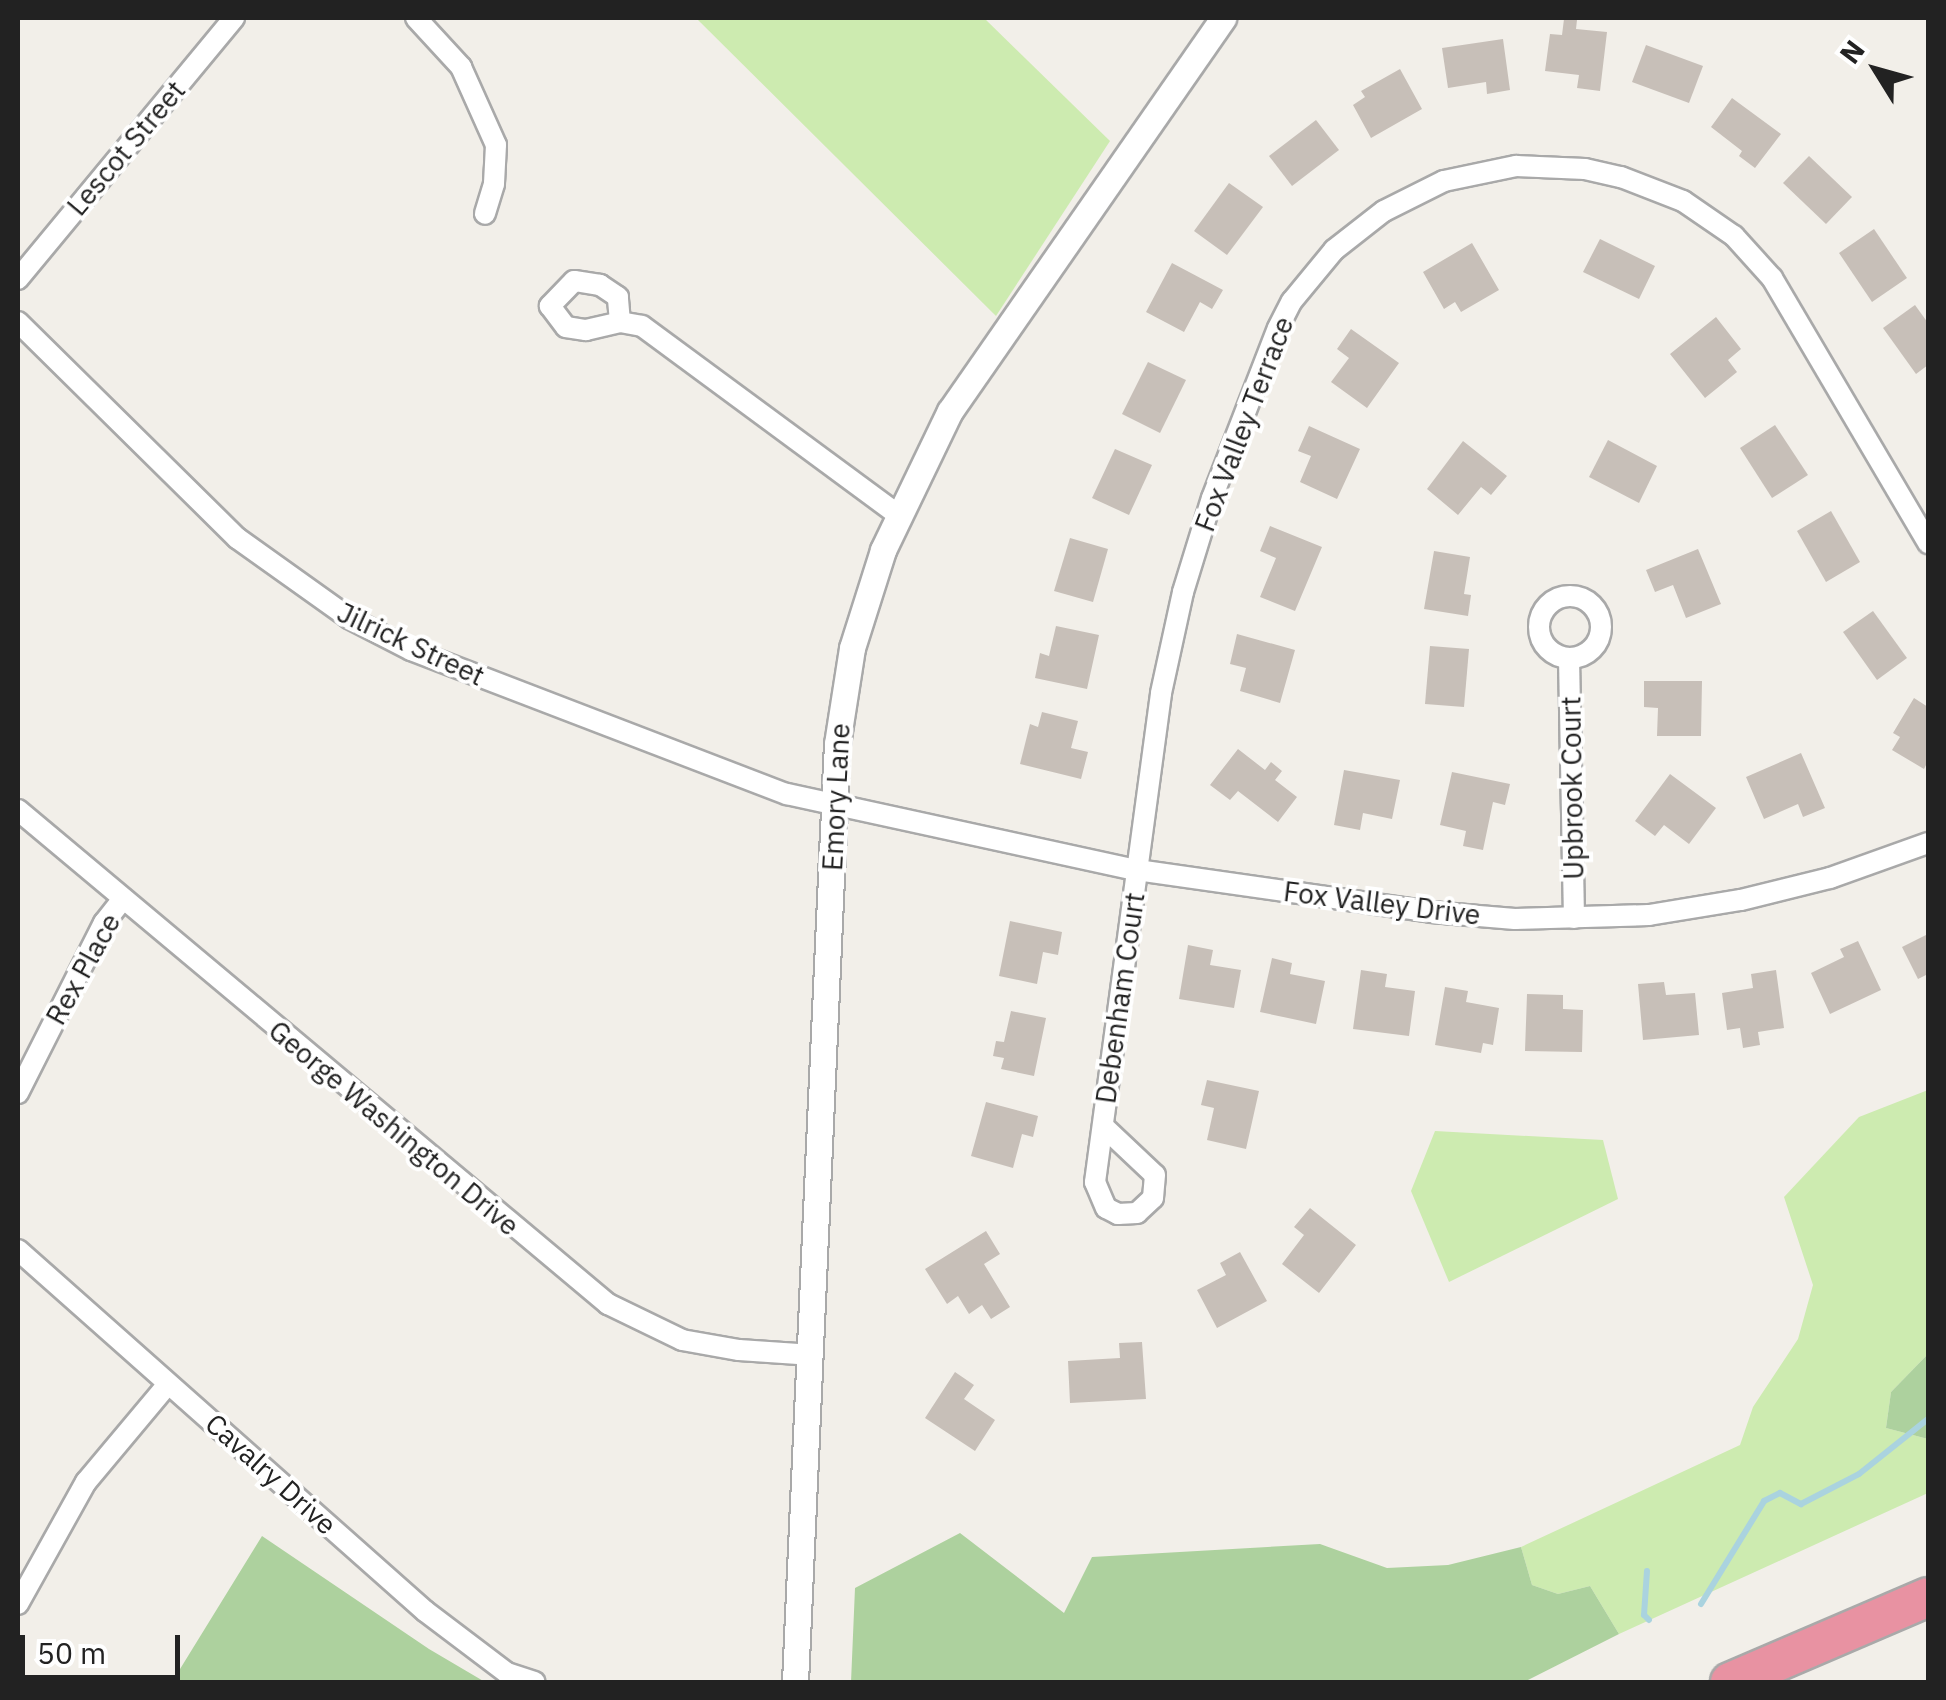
<!DOCTYPE html>
<html>
<head>
<meta charset="utf-8">
<style>
	body { margin:0 }
	#map { position:relative; width:1946px; height:1700px; overflow:hidden; background:#f2efe9; font-family:"IBM Plex Sans",sans-serif }
	div>[style] { position:absolute }
	[style*='--x'] { left:calc(var(--x)*1px); top:calc(var(--y)*1px); width:calc(var(--w)*1px); rotate:calc(var(--a)*1deg) }
	.grass>* { inset:0; background:#cdebb0 }
	.forest>* { inset:0; background:#add19e }
	.stream>* { height:6px; margin:-3px; padding:0 3px; transform-origin:3px; border-radius:3px; background:#aad3df }
	.building>* { inset:0; background:#c7bfb8 }
	.roads { filter:drop-shadow(2px 0 #a9a9a9) drop-shadow(-2px 0 #a9a9a9) drop-shadow(0 2px #a9a9a9) drop-shadow(0 -2px #a9a9a9) }
	.minor>* { height:20px; margin:-10px; padding:0 10px; transform-origin:10px; border-radius:10px; background:#fff }
	.minor>.ring { margin:-10px; padding:0; box-sizing:content-box; background:none; border:20px solid #fff; border-radius:50% }
	.tertiary>* { height:25px; margin:-12.5px; padding:0 12.5px; transform-origin:12.5px; border-radius:12.5px; background:#fff }
	.motorway>* { height:38px; margin:-19px; padding:0 19px; transform-origin:19px; border-radius:19px; background:#e892a2 }
	span { translate:-50% -50%; white-space:nowrap; text-align:center; line-height:1.15; -webkit-text-stroke:8px #fff; paint-order:stroke }
	.street-label { font-size:28px; color:#222 }
	.frame { position:absolute; inset:0; border:20px solid #222; pointer-events:none }
	.north { position:absolute; left:1826px; top:20px; width:100px; height:100px; -webkit-text-stroke:8px #fff; paint-order:stroke; rotate:307deg; font-size:28px; font-weight:700; line-height:40px; text-align:center; color:#222 }
	.north::after { content:''; display:block; margin:auto; width:35px; height:45px; background:#222; clip-path:polygon(50% 0,100% 100%,50% 72%,0 100%) }
	.scale { position:absolute; left:20px; top:1635px; width:160px; height:45px; box-sizing:border-box; border:5px solid #222; border-top:0; padding-left:12px; font-size:30px; line-height:35px; white-space:nowrap; color:#222; -webkit-text-stroke:8px #fff; paint-order:stroke }
</style>
</head>
<body>
<div id="map">
	<div class="grass">
		<div style="clip-path:polygon(696px 18px,984px 18px,1110px 141px,996px 316px)"></div>
		<div style="clip-path:polygon(1928px 1090px,1928px 1354px,1891px 1392px,1886px 1428px,1928px 1439px,1928px 1493px,1619px 1634px,1590px 1586px,1558px 1594px,1532px 1585px,1521px 1547px,1740px 1445px,1753px 1407px,1798px 1339px,1813px 1285px,1784px 1197px,1859px 1117px)"></div>
		<div style="clip-path:polygon(1435px 1131px,1603px 1140px,1618px 1199px,1449px 1282px,1411px 1191px)"></div>
	</div>
	<div class="forest">
		<div style="clip-path:polygon(1928px 1354px,1928px 1439px,1886px 1428px,1891px 1392px)"></div>
		<div style="clip-path:polygon(960px 1533px,1064px 1613px,1092px 1557px,1320px 1544px,1387px 1568px,1448px 1565px,1521px 1547px,1532px 1585px,1558px 1594px,1590px 1586px,1619px 1634px,1524px 1682px,851px 1682px,855px 1588px)"></div>
		<div style="clip-path:polygon(262px 1536px,429px 1649px,485px 1682px,172px 1682px)"></div>
	</div>
	<div class="stream">
		<div style="--x:1647;--y:1571;--w:44;--a:93.9"></div>
		<div style="--x:1644;--y:1615;--w:7;--a:45"></div>
		<div style="--x:1701;--y:1604;--w:121;--a:-58.5"></div>
		<div style="--x:1764;--y:1501;--w:18;--a:-27"></div>
		<div style="--x:1780;--y:1493;--w:24;--a:28"></div>
		<div style="--x:1801;--y:1504;--w:65;--a:-27.3"></div>
		<div style="--x:1859;--y:1474;--w:88;--a:-38.6"></div>
	</div>
	<div class="building">
		<div style="clip-path:polygon(1564px 19px,1577px 20px,1576px 29px,1607px 32px,1600px 91px,1577px 88px,1579px 75px,1545px 71px,1550px 34px,1562px 35px)"></div>
		<div style="clip-path:polygon(1503px 39px,1510px 90px,1487px 94px,1486px 82px,1448px 88px,1442px 48px)"></div>
		<div style="clip-path:polygon(1646px 45px,1703px 66px,1689px 103px,1632px 82px)"></div>
		<div style="clip-path:polygon(1400px 69px,1422px 109px,1371px 138px,1353px 105px,1365px 97px,1361px 91px)"></div>
		<div style="clip-path:polygon(1732px 98px,1781px 134px,1755px 168px,1739px 156px,1742px 151px,1711px 127px)"></div>
		<div style="clip-path:polygon(1316px 120px,1339px 150px,1292px 186px,1269px 156px)"></div>
		<div style="clip-path:polygon(1809px 156px,1852px 197px,1826px 224px,1783px 183px)"></div>
		<div style="clip-path:polygon(1229px 183px,1263px 207px,1227px 255px,1194px 231px)"></div>
		<div style="clip-path:polygon(1874px 229px,1907px 278px,1872px 302px,1839px 253px)"></div>
		<div style="clip-path:polygon(1600px 239px,1655px 266px,1639px 299px,1583px 272px)"></div>
		<div style="clip-path:polygon(1472px 243px,1499px 290px,1461px 312px,1455px 302px,1444px 309px,1423px 272px)"></div>
		<div style="clip-path:polygon(1172px 263px,1223px 290px,1212px 309px,1200px 302px,1184px 332px,1146px 312px)"></div>
		<div style="clip-path:polygon(1915px 305px,1928px 323px,1928px 365px,1916px 374px,1883px 328px)"></div>
		<div style="clip-path:polygon(1716px 317px,1741px 349px,1728px 360px,1737px 372px,1705px 398px,1670px 354px)"></div>
		<div style="clip-path:polygon(1351px 329px,1399px 363px,1367px 408px,1331px 382px,1349px 358px,1337px 349px)"></div>
		<div style="clip-path:polygon(1148px 362px,1186px 380px,1160px 433px,1122px 414px)"></div>
		<div style="clip-path:polygon(1775px 425px,1808px 475px,1772px 498px,1740px 448px)"></div>
		<div style="clip-path:polygon(1309px 426px,1360px 449px,1337px 499px,1300px 482px,1311px 456px,1298px 451px)"></div>
		<div style="clip-path:polygon(1608px 440px,1657px 466px,1639px 503px,1589px 477px)"></div>
		<div style="clip-path:polygon(1463px 441px,1507px 476px,1491px 495px,1481px 487px,1458px 515px,1427px 489px)"></div>
		<div style="clip-path:polygon(1115px 449px,1152px 465px,1129px 515px,1092px 498px)"></div>
		<div style="clip-path:polygon(1831px 511px,1860px 562px,1826px 582px,1797px 531px)"></div>
		<div style="clip-path:polygon(1270px 526px,1322px 547px,1295px 611px,1260px 597px,1276px 558px,1260px 551px)"></div>
		<div style="clip-path:polygon(1070px 538px,1108px 549px,1093px 602px,1054px 591px)"></div>
		<div style="clip-path:polygon(1698px 549px,1721px 604px,1686px 618px,1673px 585px,1655px 592px,1646px 570px)"></div>
		<div style="clip-path:polygon(1434px 551px,1470px 557px,1464px 594px,1471px 595px,1468px 616px,1424px 609px)"></div>
		<div style="clip-path:polygon(1873px 611px,1907px 658px,1877px 680px,1843px 632px)"></div>
		<div style="clip-path:polygon(1056px 626px,1099px 635px,1087px 689px,1035px 678px,1040px 653px,1049px 656px)"></div>
		<div style="clip-path:polygon(1237px 634px,1295px 650px,1280px 703px,1240px 691px,1246px 668px,1230px 664px)"></div>
		<div style="clip-path:polygon(1430px 646px,1469px 649px,1464px 707px,1425px 704px)"></div>
		<div style="clip-path:polygon(1644px 681px,1702px 681px,1701px 736px,1657px 736px,1658px 708px,1644px 707px)"></div>
		<div style="clip-path:polygon(1914px 698px,1928px 707px,1928px 761px,1924px 769px,1892px 750px,1900px 737px,1893px 733px)"></div>
		<div style="clip-path:polygon(1042px 712px,1078px 721px,1071px 748px,1088px 752px,1081px 779px,1020px 764px,1030px 724px,1038px 727px)"></div>
		<div style="clip-path:polygon(1238px 749px,1265px 770px,1271px 762px,1282px 771px,1275px 780px,1297px 797px,1278px 822px,1238px 791px,1230px 800px,1210px 785px)"></div>
		<div style="clip-path:polygon(1801px 753px,1825px 808px,1803px 817px,1798px 804px,1764px 819px,1746px 777px)"></div>
		<div style="clip-path:polygon(1344px 770px,1400px 780px,1392px 819px,1363px 813px,1360px 830px,1334px 825px)"></div>
		<div style="clip-path:polygon(1452px 772px,1510px 784px,1505px 805px,1493px 802px,1483px 850px,1463px 846px,1466px 831px,1440px 825px)"></div>
		<div style="clip-path:polygon(1670px 774px,1716px 808px,1689px 844px,1664px 825px,1655px 836px,1635px 821px)"></div>
		<div style="clip-path:polygon(1010px 921px,1062px 932px,1058px 955px,1043px 952px,1037px 984px,999px 976px)"></div>
		<div style="clip-path:polygon(1928px 934px,1928px 974px,1918px 979px,1902px 947px)"></div>
		<div style="clip-path:polygon(1858px 941px,1881px 990px,1830px 1014px,1811px 973px,1844px 957px,1840px 949px)"></div>
		<div style="clip-path:polygon(1188px 945px,1213px 950px,1210px 965px,1241px 970px,1234px 1008px,1179px 999px)"></div>
		<div style="clip-path:polygon(1272px 958px,1292px 963px,1290px 974px,1325px 981px,1316px 1024px,1260px 1012px)"></div>
		<div style="clip-path:polygon(1361px 970px,1387px 974px,1385px 987px,1415px 991px,1409px 1036px,1353px 1029px)"></div>
		<div style="clip-path:polygon(1776px 970px,1784px 1028px,1758px 1032px,1760px 1045px,1743px 1048px,1740px 1028px,1727px 1030px,1722px 993px,1753px 988px,1751px 974px)"></div>
		<div style="clip-path:polygon(1664px 982px,1666px 995px,1695px 993px,1699px 1035px,1643px 1040px,1638px 984px)"></div>
		<div style="clip-path:polygon(1445px 987px,1468px 991px,1466px 1002px,1499px 1008px,1493px 1045px,1483px 1043px,1481px 1053px,1435px 1045px)"></div>
		<div style="clip-path:polygon(1527px 994px,1563px 995px,1563px 1009px,1583px 1010px,1582px 1052px,1525px 1051px)"></div>
		<div style="clip-path:polygon(1011px 1011px,1046px 1018px,1034px 1076px,1001px 1069px,1004px 1058px,993px 1056px,996px 1041px,1004px 1042px)"></div>
		<div style="clip-path:polygon(1207px 1080px,1259px 1091px,1246px 1149px,1207px 1140px,1214px 1108px,1201px 1105px)"></div>
		<div style="clip-path:polygon(986px 1102px,1038px 1116px,1033px 1137px,1022px 1134px,1013px 1168px,971px 1156px)"></div>
		<div style="clip-path:polygon(1310px 1208px,1356px 1245px,1319px 1293px,1282px 1264px,1304px 1235px,1294px 1227px)"></div>
		<div style="clip-path:polygon(986px 1231px,1000px 1254px,984px 1264px,1010px 1307px,991px 1319px,982px 1305px,969px 1314px,958px 1296px,947px 1304px,925px 1269px)"></div>
		<div style="clip-path:polygon(1240px 1252px,1267px 1301px,1217px 1328px,1197px 1290px,1226px 1275px,1220px 1263px)"></div>
		<div style="clip-path:polygon(1142px 1342px,1146px 1399px,1070px 1403px,1068px 1361px,1120px 1358px,1119px 1343px)"></div>
		<div style="clip-path:polygon(955px 1372px,974px 1385px,964px 1399px,995px 1420px,975px 1451px,925px 1418px)"></div>
	</div>
	<div class="roads">
		<div class="minor">
			<div style="--x:416;--y:18;--w:67;--a:47.4"></div>
			<div style="--x:461;--y:67;--w:85;--a:65.8"></div>
			<div style="--x:496;--y:145;--w:39;--a:93"></div>
			<div style="--x:494;--y:184;--w:31;--a:107"></div>
			<div style="--x:18;--y:279;--w:339;--a:-50.4"></div>
			<div style="--x:18;--y:322;--w:308;--a:44.6"></div>
			<div style="--x:237;--y:538;--w:138;--a:35.5"></div>
			<div style="--x:349;--y:618;--w:70;--a:27.3"></div>
			<div style="--x:411;--y:650;--w:403;--a:21"></div>
			<div style="--x:787;--y:794;--w:358;--a:12.3"></div>
			<div style="--x:1137;--y:870;--w:297;--a:8.1"></div>
			<div style="--x:1431;--y:912;--w:84;--a:4.8"></div>
			<div style="--x:1515;--y:919;--w:134;--a:-1.7"></div>
			<div style="--x:1649;--y:915;--w:93;--a:-9.3"></div>
			<div style="--x:1741;--y:900;--w:92;--a:-13.9"></div>
			<div style="--x:1830;--y:878;--w:104;--a:-19.7"></div>
			<div style="--x:620;--y:322;--w:25;--a:-95"></div>
			<div style="--x:618;--y:297;--w:22;--a:-146"></div>
			<div style="--x:600;--y:285;--w:26;--a:-171"></div>
			<div style="--x:574;--y:281;--w:35;--a:134"></div>
			<div style="--x:550;--y:306;--w:26;--a:53"></div>
			<div style="--x:566;--y:327;--w:20;--a:9"></div>
			<div style="--x:586;--y:330;--w:35;--a:-13"></div>
			<div style="--x:620;--y:322;--w:22;--a:10"></div>
			<div style="--x:642;--y:326;--w:318;--a:36.4"></div>
			<div class="ring" style="left:1539px;top:596px;width:42px;height:42px"></div>
			<div style="--x:1569;--y:658;--w:260;--a:88.9"></div>
			<div style="--x:18;--y:810;--w:770;--a:39.94"></div>
			<div style="--x:608;--y:1304;--w:82;--a:25.9"></div>
			<div style="--x:682;--y:1340;--w:58;--a:10"></div>
			<div style="--x:739;--y:1350;--w:74;--a:3.9"></div>
			<div style="--x:18;--y:1093;--w:191;--a:-63.2"></div>
			<div style="--x:104;--y:923;--w:31;--a:-52"></div>
			<div style="--x:1103;--y:1126;--w:71;--a:43.3"></div>
			<div style="--x:1155;--y:1175;--w:23;--a:95"></div>
			<div style="--x:1153;--y:1198;--w:22;--a:137"></div>
			<div style="--x:1137;--y:1213;--w:19;--a:177"></div>
			<div style="--x:1118;--y:1214;--w:13;--a:-153"></div>
			<div style="--x:1106;--y:1208;--w:28;--a:-113"></div>
			<div style="--x:1095;--y:1182;--w:493;--a:-82.3"></div>
			<div style="--x:1161;--y:693;--w:103;--a:-77.7"></div>
			<div style="--x:1183;--y:592;--w:98;--a:-72.9"></div>
			<div style="--x:1212;--y:498;--w:182;--a:-68.8"></div>
			<div style="--x:1278;--y:328;--w:30;--a:-63"></div>
			<div style="--x:1292;--y:301;--w:66;--a:-50.5"></div>
			<div style="--x:1334;--y:250;--w:63;--a:-38"></div>
			<div style="--x:1384;--y:211;--w:67;--a:-26.6"></div>
			<div style="--x:1444;--y:181;--w:74;--a:-11.8"></div>
			<div style="--x:1516;--y:166;--w:69;--a:2.5"></div>
			<div style="--x:1585;--y:169;--w:37;--a:13"></div>
			<div style="--x:1621;--y:177;--w:66;--a:21.2"></div>
			<div style="--x:1683;--y:201;--w:62;--a:34.5"></div>
			<div style="--x:1734;--y:236;--w:57;--a:47.9"></div>
			<div style="--x:1772;--y:278;--w:308;--a:59.5"></div>
			<div style="--x:18;--y:1250;--w:544;--a:41.57"></div>
			<div style="--x:425;--y:1611;--w:103;--a:37.1"></div>
			<div style="--x:507;--y:1673;--w:29;--a:18"></div>
			<div style="--x:18;--y:1604;--w:140;--a:-60.9"></div>
			<div style="--x:86;--y:1482;--w:128;--a:-50.1"></div>
		</div>
		<div class="tertiary">
			<div style="--x:795;--y:1682;--w:939;--a:-87.44"></div>
			<div style="--x:837;--y:744;--w:97;--a:-81.1"></div>
			<div style="--x:852;--y:648;--w:103;--a:-72.4"></div>
			<div style="--x:883;--y:550;--w:154;--a:-64.3"></div>
			<div style="--x:950;--y:411;--w:479;--a:-55.2"></div>
		</div>
		<div class="motorway">
			<div style="--x:1730;--y:1682;--w:215;--a:-23.2"></div>
		</div>
	</div>
	<div class="street-label">
		<span style="left:126px;top:148px;rotate:-50deg">Lescot Street</span>
		<span style="left:1244px;top:424px;rotate:-69deg">Fox Valley Terrace</span>
		<span style="left:411px;top:644px;rotate:25deg">Jilrick Street</span>
		<span style="left:1572px;top:788px;rotate:-91deg">Upbrook Court</span>
		<span style="left:836px;top:797px;rotate:-87deg">Emory Lane</span>
		<span style="left:1382px;top:903px;rotate:7deg">Fox Valley Drive</span>
		<span style="left:83px;top:969px;rotate:-61deg">Rex Place</span>
		<span style="left:1120px;top:998px;rotate:-82deg">Debenham Court</span>
		<span style="left:394px;top:1128px;rotate:40deg">George Washington Drive</span>
		<span style="left:271px;top:1474px;rotate:42deg">Cavalry Drive</span>
	</div>
	<div class="frame"></div>
	<div class="north">N</div>
	<div class="scale">50 m</div>
</div>
</body>
</html>
